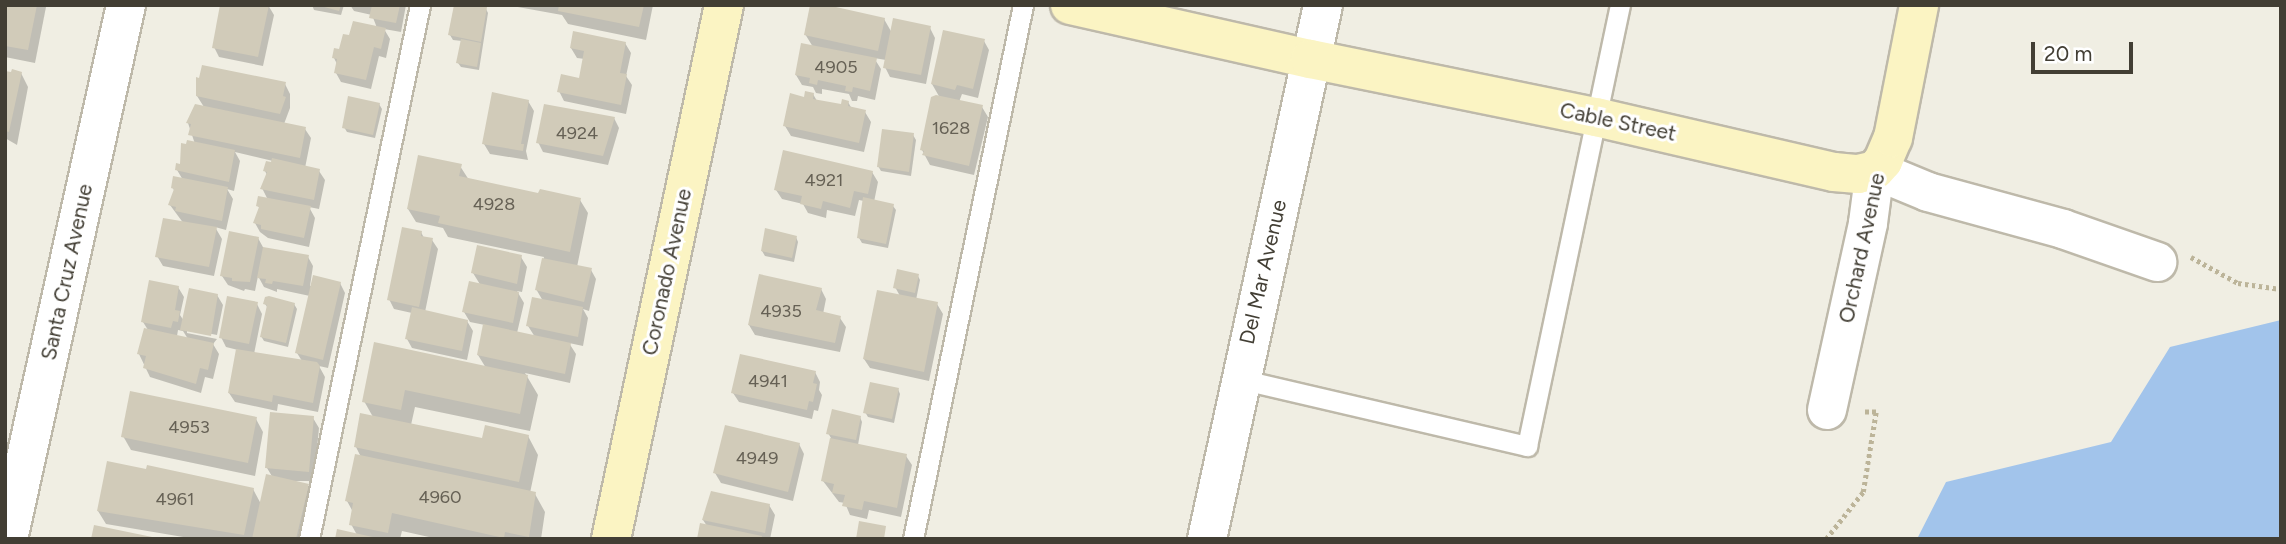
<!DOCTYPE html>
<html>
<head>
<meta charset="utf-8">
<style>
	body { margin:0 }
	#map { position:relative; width:2286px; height:544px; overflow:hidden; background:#f0eee3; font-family:Figtree,sans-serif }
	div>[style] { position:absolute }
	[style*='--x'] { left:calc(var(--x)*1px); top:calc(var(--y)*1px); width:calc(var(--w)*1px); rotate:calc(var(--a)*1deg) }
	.water>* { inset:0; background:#a2c4eb }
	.shadow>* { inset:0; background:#0003 }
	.building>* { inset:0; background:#d1cbb9 }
	.path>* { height:4.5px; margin-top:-2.25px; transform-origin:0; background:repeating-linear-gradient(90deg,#bcb499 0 3.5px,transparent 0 7px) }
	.roads { filter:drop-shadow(2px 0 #beb9aa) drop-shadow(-2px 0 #beb9aa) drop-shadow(0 2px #beb9aa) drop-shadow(0 -2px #beb9aa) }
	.lane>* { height:19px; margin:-9.5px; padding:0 9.5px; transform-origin:9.5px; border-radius:9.5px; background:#fff }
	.street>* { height:38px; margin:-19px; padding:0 19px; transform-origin:19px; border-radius:19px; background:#fff }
	.secondary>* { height:38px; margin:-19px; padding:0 19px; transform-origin:19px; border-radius:19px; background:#fbf4c3 }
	span { translate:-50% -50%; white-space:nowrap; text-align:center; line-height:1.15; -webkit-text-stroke:6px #fff; paint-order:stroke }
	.number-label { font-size:18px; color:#666155 }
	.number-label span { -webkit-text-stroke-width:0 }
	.street-label { font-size:21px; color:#423e34 }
	.frame { position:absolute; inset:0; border:7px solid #423e34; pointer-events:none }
	.scale { position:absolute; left:2031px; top:42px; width:102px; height:32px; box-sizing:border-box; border:4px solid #423e34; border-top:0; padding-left:9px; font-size:21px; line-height:24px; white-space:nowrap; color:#423e34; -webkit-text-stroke:5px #fff; paint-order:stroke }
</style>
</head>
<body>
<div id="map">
	<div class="water">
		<div style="clip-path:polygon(2281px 320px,2281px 539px,1917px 539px,1946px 482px,2111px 442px,2170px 347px)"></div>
	</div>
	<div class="shadow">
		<div style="clip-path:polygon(5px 5px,46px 7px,35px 63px,5px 57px)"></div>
		<div style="clip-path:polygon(268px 5px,274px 15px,263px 66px,219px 57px,214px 47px)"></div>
		<div style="clip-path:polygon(312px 5px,344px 5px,341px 15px,314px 10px)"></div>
		<div style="clip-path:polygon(350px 5px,406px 5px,401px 32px,384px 29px,390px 39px,386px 58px,379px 56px,371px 89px,341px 82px,336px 73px,337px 64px,334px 58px,351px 37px,377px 28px,372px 15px,354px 11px)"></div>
		<div style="clip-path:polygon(455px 5px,486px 9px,488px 13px,479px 70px,461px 67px,458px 63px,462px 41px,453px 40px,450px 35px)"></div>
		<div style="clip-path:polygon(507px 5px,653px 5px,646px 40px,568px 24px,562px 15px)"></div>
		<div style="clip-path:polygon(884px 19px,892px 33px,930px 28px,935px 38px,926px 84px,890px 77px,885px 67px,886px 60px,874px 58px,881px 69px,875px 100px,858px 96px,857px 101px,852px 101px,849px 94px,822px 89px,822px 94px,816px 93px,813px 87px,802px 85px,796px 75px,813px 47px,805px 34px)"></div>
		<div style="clip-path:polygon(984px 41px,989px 50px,978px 98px,962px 94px,959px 102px,982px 107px,988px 117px,974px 175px,930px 165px,922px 150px,940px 98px,932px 84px)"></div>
		<div style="clip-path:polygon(625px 43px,631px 53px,626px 76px,632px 85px,626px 114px,564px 101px,559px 91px,580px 80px,585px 59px,577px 58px,571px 48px)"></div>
		<div style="clip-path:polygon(5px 73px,21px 73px,28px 87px,17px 145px,5px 138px)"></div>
		<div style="clip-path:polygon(285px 84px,290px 94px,290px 108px,284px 124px,305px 129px,311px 138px,305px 168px,319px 171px,325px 180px,319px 209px,309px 207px,315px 218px,309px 247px,268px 238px,260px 232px,255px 223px,260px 209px,258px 206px,268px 200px,262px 188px,267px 175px,265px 171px,273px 161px,235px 152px,240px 161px,234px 191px,227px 189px,233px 199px,226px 230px,215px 227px,222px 239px,214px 276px,163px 266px,157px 256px,184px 224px,170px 205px,175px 193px,173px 188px,183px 180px,177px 170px,195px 144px,188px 123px,204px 107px,197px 96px)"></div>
		<div style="clip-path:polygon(813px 94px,817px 101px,842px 106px,848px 102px,852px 109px,865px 112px,871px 122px,864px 152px,791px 136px,785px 126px)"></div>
		<div style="clip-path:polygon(528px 101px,534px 111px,526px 151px,528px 160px,490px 154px,484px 144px)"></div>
		<div style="clip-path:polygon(379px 104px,382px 109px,375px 138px,347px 132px,344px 127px)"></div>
		<div style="clip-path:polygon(614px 118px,619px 128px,608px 165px,543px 152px,538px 142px)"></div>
		<div style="clip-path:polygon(913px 135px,916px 140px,911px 176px,881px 171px,878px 166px)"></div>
		<div style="clip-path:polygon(460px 166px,469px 180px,540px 195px,580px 200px,588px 213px,577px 267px,591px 270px,596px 279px,589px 311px,583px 309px,588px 318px,583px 346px,569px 343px,576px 354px,570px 383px,525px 373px,538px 395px,530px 431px,415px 407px,411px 425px,484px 440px,528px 436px,538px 455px,530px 493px,535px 494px,545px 512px,541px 539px,438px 539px,402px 531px,400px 539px,336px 539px,357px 535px,351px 524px,353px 512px,347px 501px,361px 457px,356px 447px,373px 417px,364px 401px,486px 368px,478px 355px,485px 325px,470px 322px,464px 312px,481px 286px,473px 273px,521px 257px,527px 267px,522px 292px,517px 291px,524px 303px,517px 333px,535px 337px,528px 326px,543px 301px,536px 289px,544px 257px,448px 237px,443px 228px,416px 222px,408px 209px)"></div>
		<div style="clip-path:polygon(872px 172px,878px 182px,874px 202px,893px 206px,896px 210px,888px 248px,862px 243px,859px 238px,864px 201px,859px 200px,855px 216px,827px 210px,826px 218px,808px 213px,803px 204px,782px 199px,776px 190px)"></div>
		<div style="clip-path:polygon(421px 232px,424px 238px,432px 240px,438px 249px,425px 312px,467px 321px,473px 331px,467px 360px,412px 348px,407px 339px,412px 313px,394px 309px,389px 299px)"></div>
		<div style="clip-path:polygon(796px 237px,798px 242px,794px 262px,765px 256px,762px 251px)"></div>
		<div style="clip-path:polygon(258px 238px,264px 249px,308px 257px,313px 266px,310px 286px,340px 283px,345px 293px,328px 368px,319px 366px,325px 377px,318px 412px,278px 404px,277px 411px,235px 402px,229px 393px,238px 350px,226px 347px,221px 337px,257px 304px,262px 314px,254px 354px,302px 361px,297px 353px,310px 296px,277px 289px,277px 292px,264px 287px,258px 276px,255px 291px,245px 289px,244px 291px,228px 285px,222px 276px)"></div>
		<div style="clip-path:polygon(918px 276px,920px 280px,916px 300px,937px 304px,943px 314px,929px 381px,870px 368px,864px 359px,900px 296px,895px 287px)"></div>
		<div style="clip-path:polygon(evenodd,178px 287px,184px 297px,180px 315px,184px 321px,217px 295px,223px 305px,217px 335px,187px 329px,187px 333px,217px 339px,213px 344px,219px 354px,213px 379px,205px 377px,201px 393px,150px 377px,139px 354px,148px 330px,143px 322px,178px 287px,178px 330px,183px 331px,188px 339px,177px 336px,178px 330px)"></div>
		<div style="clip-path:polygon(821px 289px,826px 299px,823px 314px,840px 318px,846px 327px,840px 352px,755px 335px,749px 325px)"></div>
		<div style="clip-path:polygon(265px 304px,294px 304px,297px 309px,288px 347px,264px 341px,261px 336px,268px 308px)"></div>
		<div style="clip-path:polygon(815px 372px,820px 382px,819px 390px,822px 395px,818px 411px,814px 410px,812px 419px,739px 402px,733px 393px)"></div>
		<div style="clip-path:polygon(898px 389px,900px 394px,894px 423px,868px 417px,865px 412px)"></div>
		<div style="clip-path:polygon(860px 417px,862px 422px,858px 445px,906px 456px,912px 465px,901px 517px,869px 510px,867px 519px,850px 515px,845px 503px,839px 502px,823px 481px,831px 438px,828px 433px)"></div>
		<div style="clip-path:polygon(313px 418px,319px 428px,314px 481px,287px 481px,307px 486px,313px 495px,303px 539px,195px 539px,106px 524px,98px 511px,253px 489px,261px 504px,273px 478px,267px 468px)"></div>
		<div style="clip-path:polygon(256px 419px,263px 432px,255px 476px,131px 450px,123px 436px)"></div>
		<div style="clip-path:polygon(799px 444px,804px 454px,793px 501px,721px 483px,715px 473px)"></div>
		<div style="clip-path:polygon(769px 505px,775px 515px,770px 539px,700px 539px,707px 526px,703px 520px)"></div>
	</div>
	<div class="building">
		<div style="clip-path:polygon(5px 5px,37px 5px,28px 50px,5px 46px)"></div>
		<div style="clip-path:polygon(220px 5px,269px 5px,258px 57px,212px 48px)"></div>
		<div style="clip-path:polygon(317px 5px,341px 5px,339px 11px)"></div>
		<div style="clip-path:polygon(372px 5px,400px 5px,396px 23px,369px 18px)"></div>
		<div style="clip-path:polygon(454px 5px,487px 7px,481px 42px,448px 35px)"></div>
		<div style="clip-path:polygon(559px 5px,644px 5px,639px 27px,558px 11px)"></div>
		<div style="clip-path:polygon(810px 5px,827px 5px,885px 18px,878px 51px,804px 35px)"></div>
		<div style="clip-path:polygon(893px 18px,931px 26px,921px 75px,883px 68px)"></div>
		<div style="clip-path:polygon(353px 21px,386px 28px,381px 49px,374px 47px,366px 80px,334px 73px,337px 59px,332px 58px,334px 48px,339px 49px,343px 34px,349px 35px)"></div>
		<div style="clip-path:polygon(943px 30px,985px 39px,973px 89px,957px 85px,955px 90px,931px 84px)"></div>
		<div style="clip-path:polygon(573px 31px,626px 42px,620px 73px,627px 74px,621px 105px,557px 92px,561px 74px,579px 78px,584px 51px,570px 48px)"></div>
		<div style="clip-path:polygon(461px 39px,481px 43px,477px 67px,456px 63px)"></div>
		<div style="clip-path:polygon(801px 43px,877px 58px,870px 91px,853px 87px,852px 92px,845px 91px,846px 86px,818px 80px,817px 85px,809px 83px,810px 78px,795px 75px)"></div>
		<div style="clip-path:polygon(202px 65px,286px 82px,283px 96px,286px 97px,280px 114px,196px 96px,196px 77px,199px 78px)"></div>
		<div style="clip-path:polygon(12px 69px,22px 72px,9px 132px,5px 131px,5px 71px,11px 72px)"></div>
		<div style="clip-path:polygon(805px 91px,814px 93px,813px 99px,841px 104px,842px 99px,849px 101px,848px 106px,866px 110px,859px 143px,783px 126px,790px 93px,804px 97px)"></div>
		<div style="clip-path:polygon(492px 92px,529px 100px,521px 144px,524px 144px,523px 151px,482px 144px)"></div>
		<div style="clip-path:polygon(936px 95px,983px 105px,969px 166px,922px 155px,924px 151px,920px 150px,931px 97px)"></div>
		<div style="clip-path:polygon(348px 96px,380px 103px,373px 135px,342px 128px)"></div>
		<div style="clip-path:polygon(195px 104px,306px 127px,300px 158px,188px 135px,191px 124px,186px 123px)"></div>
		<div style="clip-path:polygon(544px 104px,615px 117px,603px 156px,536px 143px)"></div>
		<div style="clip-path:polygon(882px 129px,914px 133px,909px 172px,877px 167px)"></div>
		<div style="clip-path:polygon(187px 140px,235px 150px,229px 182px,175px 170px,176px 163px,180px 164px,181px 143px,186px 144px)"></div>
		<div style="clip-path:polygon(783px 150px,873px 171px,868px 194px,854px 191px,850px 208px,823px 201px,821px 209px,800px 204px,802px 196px,774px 190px)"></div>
		<div style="clip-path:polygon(418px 155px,462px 164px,459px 176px,538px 193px,540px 189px,581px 198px,570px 252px,438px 223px,440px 216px,407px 209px)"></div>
		<div style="clip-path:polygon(272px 158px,320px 169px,314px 200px,260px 189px,267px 172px,263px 171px,266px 161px,271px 162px)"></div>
		<div style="clip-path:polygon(173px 176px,228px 187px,222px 221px,175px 211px,176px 207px,168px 205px,174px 189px,171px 188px)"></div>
		<div style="clip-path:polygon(258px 196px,311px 206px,304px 238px,261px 229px,261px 225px,253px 223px,259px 207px,256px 206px)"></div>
		<div style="clip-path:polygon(863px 197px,894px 204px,886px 244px,857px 238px)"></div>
		<div style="clip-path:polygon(163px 218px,217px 227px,209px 267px,155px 257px)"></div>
		<div style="clip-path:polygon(402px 227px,422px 231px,421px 236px,433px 238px,419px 307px,387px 300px)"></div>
		<div style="clip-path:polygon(765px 228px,797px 236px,792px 258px,761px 251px)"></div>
		<div style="clip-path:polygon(229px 231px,259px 237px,250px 282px,232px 281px,232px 278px,220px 276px)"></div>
		<div style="clip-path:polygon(477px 245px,522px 255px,517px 284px,471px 273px)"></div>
		<div style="clip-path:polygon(263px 247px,309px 255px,303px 286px,273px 281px,272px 284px,265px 283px,266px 279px,257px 278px)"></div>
		<div style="clip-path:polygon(542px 258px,592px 268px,584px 302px,535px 290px)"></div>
		<div style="clip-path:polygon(897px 269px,919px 274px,915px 293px,893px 288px)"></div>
		<div style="clip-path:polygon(759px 274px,822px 288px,816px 310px,841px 316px,835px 343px,748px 325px)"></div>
		<div style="clip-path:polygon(313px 275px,341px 282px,323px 360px,295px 353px)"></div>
		<div style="clip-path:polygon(149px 280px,179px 286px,175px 310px,180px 311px,178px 322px,173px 321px,171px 328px,141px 322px)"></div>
		<div style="clip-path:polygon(469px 281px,519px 292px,513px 323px,462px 312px)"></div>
		<div style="clip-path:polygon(189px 288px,218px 294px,211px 336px,180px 330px)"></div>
		<div style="clip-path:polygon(877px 290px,938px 302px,924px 372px,863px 359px)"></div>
		<div style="clip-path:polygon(227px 296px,258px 302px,249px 344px,219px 338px)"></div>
		<div style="clip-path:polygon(269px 296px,295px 303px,286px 343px,260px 337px,267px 305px,263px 304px,265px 297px)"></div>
		<div style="clip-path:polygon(532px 297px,583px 307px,578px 337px,526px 326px)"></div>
		<div style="clip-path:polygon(412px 307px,468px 320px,462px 351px,405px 339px)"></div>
		<div style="clip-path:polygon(483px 324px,571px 343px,565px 374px,477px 355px)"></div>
		<div style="clip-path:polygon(144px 328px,214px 343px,208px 370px,200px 368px,196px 384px,143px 368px,146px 356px,137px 354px)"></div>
		<div style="clip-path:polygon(374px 342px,528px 375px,520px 414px,405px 390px,401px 410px,362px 402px)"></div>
		<div style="clip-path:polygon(236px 349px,317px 362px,320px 366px,313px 403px,273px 395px,272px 402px,228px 393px)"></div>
		<div style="clip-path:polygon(740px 354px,816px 371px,813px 383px,817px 384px,813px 402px,809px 401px,807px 410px,731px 393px)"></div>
		<div style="clip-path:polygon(870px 382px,899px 388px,892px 419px,863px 413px)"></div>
		<div style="clip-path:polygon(130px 391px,257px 417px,248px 463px,121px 437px)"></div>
		<div style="clip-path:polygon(832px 409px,861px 416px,856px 440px,826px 434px)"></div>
		<div style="clip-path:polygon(270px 412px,314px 416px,309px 472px,265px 468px)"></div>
		<div style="clip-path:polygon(360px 413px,482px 438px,485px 425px,529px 435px,519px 482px,354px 447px)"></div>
		<div style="clip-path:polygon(725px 425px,800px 443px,788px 492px,713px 473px)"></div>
		<div style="clip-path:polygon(830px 438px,907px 454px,897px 508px,864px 501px,862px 510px,842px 506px,845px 495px,832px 493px,834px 484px,821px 481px)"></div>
		<div style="clip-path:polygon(355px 454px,536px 492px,529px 537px,505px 532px,504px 538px,392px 513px,388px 533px,349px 525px,353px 503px,345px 501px)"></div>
		<div style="clip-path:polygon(107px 461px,146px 469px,147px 465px,254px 488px,244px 535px,97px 511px)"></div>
		<div style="clip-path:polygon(266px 474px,309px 484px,296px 539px,252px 539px)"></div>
		<div style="clip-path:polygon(711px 491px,770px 504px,765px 533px,702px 520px)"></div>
		<div style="clip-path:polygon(859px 521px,886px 526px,884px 539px,856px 539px)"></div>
		<div style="clip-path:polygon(700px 523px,762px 536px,761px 539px,697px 539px)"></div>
		<div style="clip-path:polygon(94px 525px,157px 538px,157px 539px,91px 539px)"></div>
		<div style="clip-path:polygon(337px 529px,377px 538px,377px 539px,335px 539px)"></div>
	</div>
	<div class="path">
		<div style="--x:2191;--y:257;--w:54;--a:29"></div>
		<div style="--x:2238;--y:283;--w:43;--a:7.9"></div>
		<div style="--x:1826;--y:539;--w:60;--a:-51.8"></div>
		<div style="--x:1863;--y:492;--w:81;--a:-80.8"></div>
		<div style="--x:1876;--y:412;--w:13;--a:180"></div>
	</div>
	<div class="roads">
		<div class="lane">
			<div style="--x:1239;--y:379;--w:296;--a:13.1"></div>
			<div style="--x:1527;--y:446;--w:451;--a:-78.1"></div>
			<div style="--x:309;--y:539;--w:545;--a:-78.26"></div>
			<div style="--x:913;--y:539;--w:545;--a:-78.36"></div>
		</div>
		<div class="street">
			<div style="--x:1827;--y:410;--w:191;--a:-77.6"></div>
			<div style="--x:1868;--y:223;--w:53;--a:-82.5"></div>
			<div style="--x:1875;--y:170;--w:57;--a:22.5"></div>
			<div style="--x:1928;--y:192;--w:140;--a:15.3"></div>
			<div style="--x:2063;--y:229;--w:100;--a:19.3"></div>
			<div style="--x:8;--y:539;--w:547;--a:-77.54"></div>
			<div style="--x:1207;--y:539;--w:546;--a:-77.74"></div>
		</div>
		<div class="secondary">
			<div style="--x:1070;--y:5;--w:246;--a:12.7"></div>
			<div style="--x:1310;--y:59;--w:292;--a:11.5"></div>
			<div style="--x:1596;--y:117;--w:244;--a:13"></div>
			<div style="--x:1834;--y:172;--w:24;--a:5"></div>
			<div style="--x:1858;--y:174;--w:17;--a:-13"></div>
			<div style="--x:1875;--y:170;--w:12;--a:-48"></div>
			<div style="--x:1883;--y:161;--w:25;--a:-67"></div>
			<div style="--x:1893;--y:138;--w:136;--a:-78.9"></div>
			<div style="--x:611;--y:539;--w:546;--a:-78.05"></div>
		</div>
	</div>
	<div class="number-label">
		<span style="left:836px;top:67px">4905</span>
		<span style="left:951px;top:128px">1628</span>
		<span style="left:577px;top:133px">4924</span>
		<span style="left:824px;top:180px">4921</span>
		<span style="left:494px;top:204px">4928</span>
		<span style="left:781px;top:311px">4935</span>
		<span style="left:768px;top:381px">4941</span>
		<span style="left:189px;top:427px">4953</span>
		<span style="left:757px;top:458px">4949</span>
		<span style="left:440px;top:497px">4960</span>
		<span style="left:175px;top:499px">4961</span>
	</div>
	<div class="street-label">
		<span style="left:1618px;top:122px;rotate:12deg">Cable Street</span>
		<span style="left:1862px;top:248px;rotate:-78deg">Orchard Avenue</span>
		<span style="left:67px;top:272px;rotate:-78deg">Santa Cruz Avenue</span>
		<span style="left:667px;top:272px;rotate:-78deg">Coronado Avenue</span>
		<span style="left:1263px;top:272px;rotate:-77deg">Del Mar Avenue</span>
	</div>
	<div class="frame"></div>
	<div class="scale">20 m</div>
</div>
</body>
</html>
